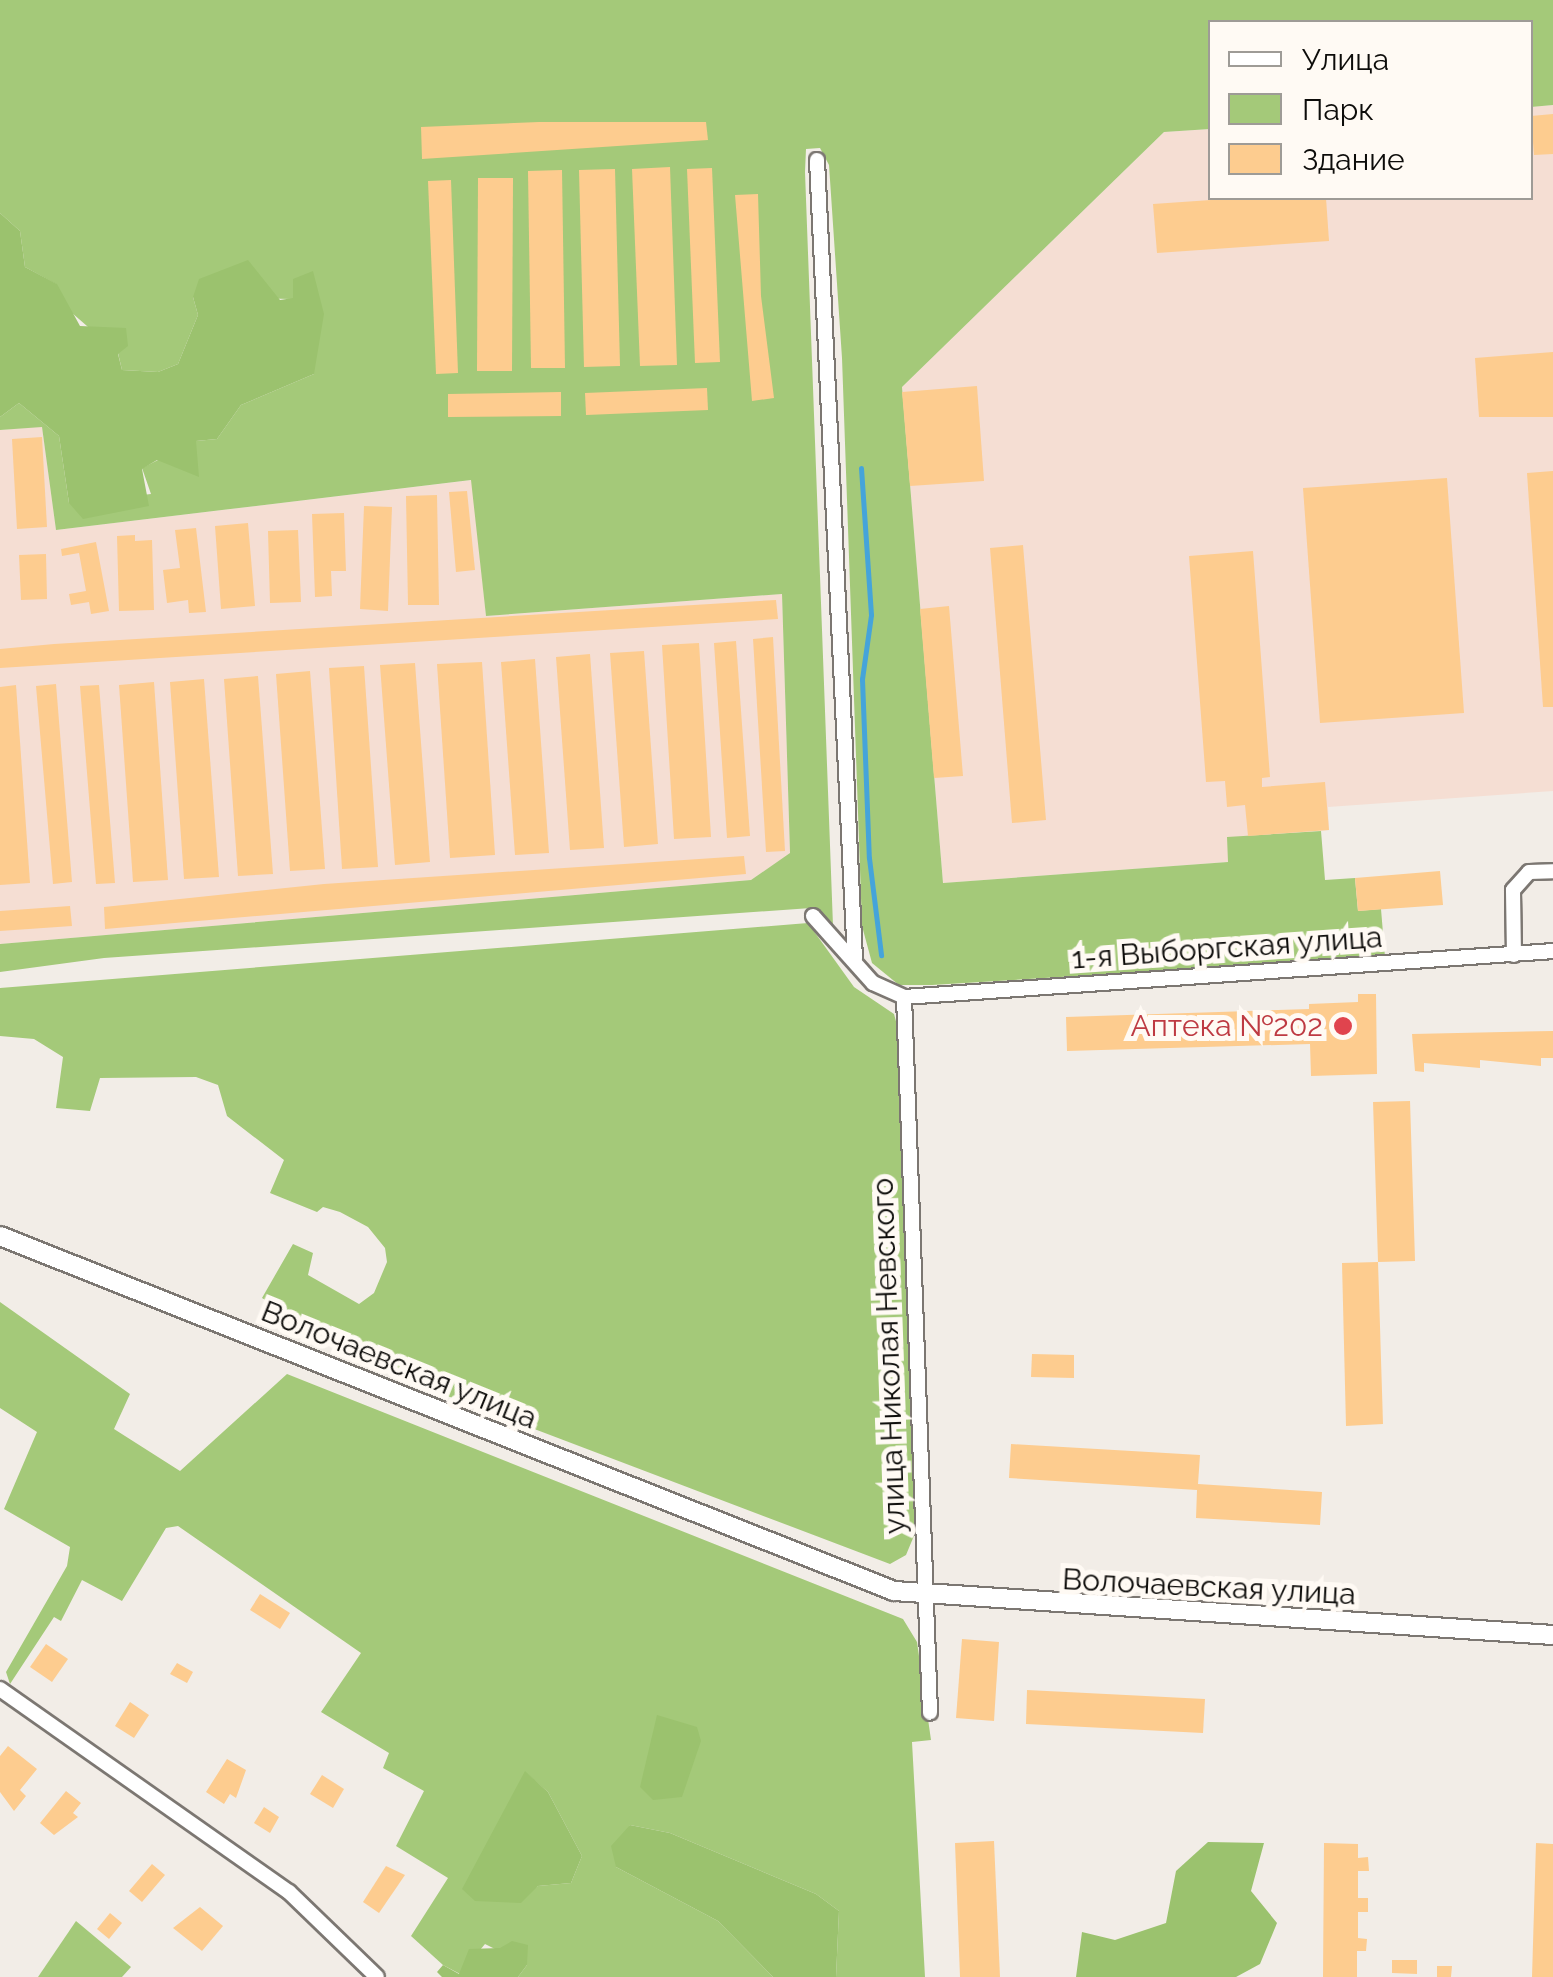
<!DOCTYPE html>
<html>
<head>
<meta charset="utf-8">
<style>
	body { margin:0 }
	#map { position:relative; width:1553px; height:1977px; overflow:hidden; background:#f2ede7; font-family:Raleway,sans-serif }
	div>[style] { position:absolute }
	[style*='--x'] { left:calc(var(--x)*1px); top:calc(var(--y)*1px); width:calc(var(--w)*1px); rotate:calc(var(--a)*1deg) }
	.industrial>* { inset:0; background:#f5ded3 }
	.green>* { inset:0; background:#a4c979 }
	.forest>* { inset:0; background:#9bc26e }
	.stream>* { height:5px; margin:-2.5px; padding:0 2.5px; transform-origin:2.5px; border-radius:2.5px; background:#45a4da }
	.building>* { inset:0; background:#fdcc8f }
	.roads { filter:drop-shadow(2px 0 #7c7772) drop-shadow(-2px 0 #7c7772) drop-shadow(0 2px #7c7772) drop-shadow(0 -2px #7c7772) }
	.minor>* { height:14px; margin:-7px; padding:0 7px; transform-origin:7px; border-radius:7px; background:#fff }
	.tertiary>* { height:18px; margin:-9px; padding:0 9px; transform-origin:9px; border-radius:9px; background:#fff }
	.dots>* { width:28px; height:28px; translate:-50% -50%; box-sizing:border-box; border:5px solid #fffaf4; border-radius:50% }
	span { translate:-50% -50%; white-space:nowrap; text-align:center; line-height:1.15; -webkit-text-stroke:10px #fffaf4; paint-order:stroke }
	.street-label { font-size:30px; color:#0d0c0a }
	.health-label { font-size:30px; color:#be3a42 }
	.right { translate:-100% -50%; text-align:right }
	.legend { position:absolute; left:1208px; top:20px; width:325px; height:180px; box-sizing:border-box; background:#fffaf4; border:2px solid #9e9b96; margin:0; padding:12px 18px; list-style:none; font-size:30px; color:#0d0c0a }
	.legend li { display:flex; align-items:center; gap:20px; height:50px }
	.legend b { width:50px; border:2px solid #9e9b96 }
</style>
</head>
<body>
<div id="map">
	<div class="industrial">
		<div style="clip-path:polygon(1553px 105px,1553px 791px,1328px 807px,1329px 830px,1228px 838px,1228px 862px,943px 883px,902px 387px,1164px 132px,1210px 129px,1210px 198px,1530px 198px,1531px 107px)"></div>
		<div style="clip-path:polygon(42px 426px,56px 530px,472px 480px,486px 616px,782px 594px,790px 854px,751px 880px,0 944px,0 430px)"></div>
	</div>
	<div class="green">
		<div style="clip-path:polygon(0 0,1553px 0,1553px 105px,1531px 107px,1530px 22px,1210px 22px,1210px 129px,1164px 132px,902px 387px,943px 883px,1228px 862px,1227px 837px,1321px 831px,1325px 880px,1355px 878px,1358px 911px,1381px 909px,1385px 957px,932px 985px,899px 985px,872px 963px,862px 926px,842px 358px,829px 165px,820px 148px,806px 149px,805px 172px,833px 926px,811px 908px,104px 958px,0 972px,0 944px,751px 880px,790px 853px,782px 594px,486px 616px,471px 480px,56px 530px,42px 427px,0 430px,0 417px,19px 403px,59px 436px,69px 503px,151px 494px,142px 468px,196px 441px,217px 439px,241px 405px,314px 374px,293px 299px,193px 297px,198px 315px,178px 364px,158px 372px,122px 370px,118px 353px,64px 306px,56px 284px,25px 267px,20px 231px,0 213px)"></div>
		<div style="clip-path:polygon(808px 923px,854px 987px,894px 1014px,897px 1025px,916px 1531px,906px 1555px,890px 1564px,392px 1375px,262px 1298px,293px 1244px,313px 1253px,308px 1275px,359px 1304px,374px 1293px,387px 1262px,385px 1248px,368px 1227px,340px 1212px,323px 1207px,317px 1212px,270px 1193px,284px 1160px,227px 1116px,218px 1085px,196px 1077px,100px 1078px,90px 1111px,56px 1108px,63px 1057px,34px 1039px,0 1036px,0 988px)"></div>
		<div style="clip-path:polygon(evenodd,0 1302px,130px 1394px,114px 1429px,180px 1471px,287px 1374px,903px 1619px,917px 1642px,931px 1740px,912px 1742px,925px 1977px,836px 1977px,839px 1911px,816px 1894px,670px 1833px,630px 1825px,616px 1867px,718px 1921px,773px 1977px,518px 1977px,527px 1965px,485px 1944px,460px 1974px,443px 1965px,411px 1936px,448px 1878px,396px 1846px,424px 1791px,383px 1768px,389px 1753px,321px 1712px,361px 1653px,178px 1526px,166px 1528px,122px 1601px,82px 1580px,61px 1621px,54px 1617px,10px 1684px,6px 1672px,67px 1566px,70px 1547px,4px 1509px,37px 1432px,0 1408px,0 1302px,525px 1772px,548px 1792px,582px 1856px,571px 1883px,538px 1886px,524px 1895px,525px 1772px)"></div>
		<div style="clip-path:polygon(76px 1921px,131px 1967px,122px 1977px,38px 1977px)"></div>
	</div>
	<div class="forest">
		<div style="clip-path:polygon(0 213px,20px 231px,25px 267px,57px 284px,80px 326px,126px 328px,128px 346px,118px 354px,122px 370px,158px 372px,178px 364px,198px 315px,193px 297px,199px 279px,248px 260px,280px 300px,293px 298px,293px 279px,313px 271px,324px 314px,314px 374px,241px 405px,217px 439px,196px 441px,199px 477px,157px 460px,142px 469px,149px 506px,83px 519px,69px 503px,59px 436px,19px 403px,0 417px)"></div>
		<div style="clip-path:polygon(657px 1715px,697px 1727px,701px 1741px,682px 1797px,653px 1800px,640px 1787px)"></div>
		<div style="clip-path:polygon(525px 1771px,548px 1792px,582px 1856px,571px 1883px,538px 1886px,521px 1903px,475px 1901px,462px 1889px)"></div>
		<div style="clip-path:polygon(630px 1825px,670px 1833px,816px 1894px,839px 1911px,836px 1977px,773px 1977px,718px 1921px,616px 1867px,611px 1846px)"></div>
		<div style="clip-path:polygon(1208px 1842px,1264px 1843px,1251px 1891px,1277px 1923px,1260px 1964px,1236px 1977px,1076px 1977px,1082px 1932px,1115px 1940px,1166px 1923px,1176px 1871px)"></div>
		<div style="clip-path:polygon(512px 1941px,528px 1945px,527px 1965px,518px 1977px,442px 1977px,437px 1972px,443px 1965px,459px 1974px,469px 1949px,500px 1948px)"></div>
	</div>
	<div class="stream">
		<div style="--x:861;--y:468;--w:147;--a:86.1"></div>
		<div style="--x:871;--y:615;--w:65;--a:98"></div>
		<div style="--x:862;--y:679;--w:179;--a:87.8"></div>
		<div style="--x:869;--y:858;--w:98;--a:82.9"></div>
	</div>
	<div class="building">
		<div style="clip-path:polygon(1553px 114px,1553px 154px,1534px 155px,1531px 116px)"></div>
		<div style="clip-path:polygon(539px 122px,706px 122px,708px 140px,422px 159px,421px 127px)"></div>
		<div style="clip-path:polygon(670px 167px,677px 365px,640px 366px,632px 169px)"></div>
		<div style="clip-path:polygon(712px 168px,720px 362px,695px 363px,687px 169px)"></div>
		<div style="clip-path:polygon(615px 169px,620px 366px,584px 367px,579px 170px)"></div>
		<div style="clip-path:polygon(562px 170px,565px 368px,531px 368px,528px 171px)"></div>
		<div style="clip-path:polygon(478px 178px,513px 178px,512px 371px,477px 371px)"></div>
		<div style="clip-path:polygon(451px 180px,458px 373px,436px 374px,428px 181px)"></div>
		<div style="clip-path:polygon(758px 194px,761px 296px,774px 398px,752px 401px,735px 195px)"></div>
		<div style="clip-path:polygon(1240px 198px,1326px 198px,1329px 241px,1157px 253px,1153px 204px)"></div>
		<div style="clip-path:polygon(1553px 352px,1553px 417px,1479px 417px,1475px 358px)"></div>
		<div style="clip-path:polygon(977px 386px,984px 481px,910px 486px,902px 392px)"></div>
		<div style="clip-path:polygon(707px 388px,708px 410px,586px 415px,585px 393px)"></div>
		<div style="clip-path:polygon(561px 392px,561px 416px,448px 417px,448px 394px)"></div>
		<div style="clip-path:polygon(42px 437px,47px 527px,17px 529px,12px 439px)"></div>
		<div style="clip-path:polygon(1553px 471px,1553px 707px,1543px 707px,1527px 473px)"></div>
		<div style="clip-path:polygon(1447px 478px,1464px 713px,1320px 723px,1303px 488px)"></div>
		<div style="clip-path:polygon(467px 491px,475px 570px,456px 572px,449px 492px)"></div>
		<div style="clip-path:polygon(437px 495px,439px 605px,408px 605px,406px 496px)"></div>
		<div style="clip-path:polygon(364px 506px,392px 507px,388px 611px,360px 609px)"></div>
		<div style="clip-path:polygon(344px 513px,346px 571px,331px 571px,332px 596px,315px 597px,312px 514px)"></div>
		<div style="clip-path:polygon(248px 523px,255px 606px,221px 609px,215px 526px)"></div>
		<div style="clip-path:polygon(196px 528px,206px 612px,189px 613px,188px 600px,167px 603px,163px 570px,180px 568px,175px 530px)"></div>
		<div style="clip-path:polygon(298px 530px,301px 602px,270px 603px,268px 531px)"></div>
		<div style="clip-path:polygon(135px 535px,135px 541px,152px 540px,154px 610px,119px 611px,117px 536px)"></div>
		<div style="clip-path:polygon(96px 542px,109px 611px,91px 614px,89px 602px,71px 605px,69px 594px,86px 591px,79px 553px,62px 556px,61px 549px)"></div>
		<div style="clip-path:polygon(1023px 545px,1046px 820px,1012px 823px,990px 548px)"></div>
		<div style="clip-path:polygon(1253px 551px,1270px 777px,1262px 778px,1262px 787px,1325px 782px,1329px 830px,1248px 836px,1245px 805px,1227px 807px,1225px 781px,1206px 782px,1189px 556px)"></div>
		<div style="clip-path:polygon(46px 554px,47px 599px,21px 600px,19px 555px)"></div>
		<div style="clip-path:polygon(776px 600px,778px 619px,0 668px,0 649px,54px 644px)"></div>
		<div style="clip-path:polygon(949px 606px,963px 776px,934px 778px,920px 609px)"></div>
		<div style="clip-path:polygon(773px 637px,785px 851px,766px 852px,753px 639px)"></div>
		<div style="clip-path:polygon(736px 641px,750px 836px,727px 838px,714px 643px)"></div>
		<div style="clip-path:polygon(699px 643px,711px 837px,674px 839px,662px 645px)"></div>
		<div style="clip-path:polygon(644px 651px,658px 844px,624px 847px,610px 653px)"></div>
		<div style="clip-path:polygon(590px 654px,604px 848px,570px 850px,556px 657px)"></div>
		<div style="clip-path:polygon(535px 659px,549px 853px,515px 855px,501px 662px)"></div>
		<div style="clip-path:polygon(482px 662px,495px 855px,450px 858px,437px 664px)"></div>
		<div style="clip-path:polygon(415px 663px,430px 862px,395px 865px,380px 665px)"></div>
		<div style="clip-path:polygon(364px 666px,378px 867px,342px 869px,329px 668px)"></div>
		<div style="clip-path:polygon(310px 671px,325px 869px,290px 871px,276px 674px)"></div>
		<div style="clip-path:polygon(258px 676px,273px 874px,238px 876px,224px 679px)"></div>
		<div style="clip-path:polygon(204px 679px,219px 877px,184px 879px,170px 682px)"></div>
		<div style="clip-path:polygon(154px 682px,168px 880px,133px 882px,119px 685px)"></div>
		<div style="clip-path:polygon(56px 684px,72px 882px,53px 884px,36px 686px)"></div>
		<div style="clip-path:polygon(16px 685px,30px 883px,0 885px,0 687px)"></div>
		<div style="clip-path:polygon(99px 685px,115px 883px,96px 884px,80px 686px)"></div>
		<div style="clip-path:polygon(744px 856px,746px 874px,105px 929px,104px 907px,324px 884px)"></div>
		<div style="clip-path:polygon(1440px 871px,1443px 905px,1358px 911px,1355px 878px)"></div>
		<div style="clip-path:polygon(70px 906px,72px 926px,0 931px,0 911px)"></div>
		<div style="clip-path:polygon(1358px 994px,1376px 994px,1377px 1074px,1311px 1076px,1310px 1044px,1067px 1051px,1066px 1017px,1309px 1009px,1309px 1004px,1358px 1002px)"></div>
		<div style="clip-path:polygon(1553px 1031px,1553px 1058px,1541px 1058px,1541px 1066px,1480px 1060px,1480px 1068px,1424px 1063px,1424px 1072px,1415px 1071px,1412px 1034px)"></div>
		<div style="clip-path:polygon(1410px 1101px,1415px 1261px,1378px 1262px,1373px 1102px)"></div>
		<div style="clip-path:polygon(1378px 1262px,1383px 1424px,1346px 1426px,1342px 1263px)"></div>
		<div style="clip-path:polygon(1032px 1354px,1074px 1355px,1074px 1378px,1031px 1377px)"></div>
		<div style="clip-path:polygon(1011px 1444px,1200px 1455px,1198px 1484px,1322px 1492px,1320px 1525px,1196px 1518px,1197px 1490px,1009px 1478px)"></div>
		<div style="clip-path:polygon(260px 1594px,290px 1613px,280px 1629px,250px 1610px)"></div>
		<div style="clip-path:polygon(962px 1639px,999px 1642px,994px 1721px,956px 1718px)"></div>
		<div style="clip-path:polygon(46px 1644px,68px 1659px,52px 1682px,30px 1667px)"></div>
		<div style="clip-path:polygon(177px 1663px,193px 1672px,187px 1683px,170px 1674px)"></div>
		<div style="clip-path:polygon(1027px 1690px,1205px 1699px,1203px 1733px,1026px 1724px)"></div>
		<div style="clip-path:polygon(130px 1702px,149px 1715px,134px 1738px,115px 1726px)"></div>
		<div style="clip-path:polygon(8px 1746px,37px 1769px,20px 1790px,26px 1796px,14px 1811px,0 1792px,0 1756px)"></div>
		<div style="clip-path:polygon(227px 1759px,246px 1770px,236px 1798px,230px 1794px,224px 1804px,206px 1792px)"></div>
		<div style="clip-path:polygon(322px 1775px,344px 1789px,333px 1808px,310px 1794px)"></div>
		<div style="clip-path:polygon(66px 1791px,81px 1803px,73px 1813px,78px 1817px,54px 1835px,40px 1823px)"></div>
		<div style="clip-path:polygon(264px 1807px,279px 1817px,270px 1833px,254px 1823px)"></div>
		<div style="clip-path:polygon(994px 1841px,1000px 1977px,960px 1977px,955px 1843px)"></div>
		<div style="clip-path:polygon(1324px 1843px,1358px 1844px,1358px 1858px,1368px 1857px,1369px 1871px,1358px 1871px,1358px 1898px,1368px 1898px,1368px 1912px,1358px 1912px,1358px 1938px,1367px 1939px,1366px 1951px,1357px 1951px,1357px 1977px,1323px 1977px)"></div>
		<div style="clip-path:polygon(1536px 1843px,1553px 1844px,1553px 1977px,1532px 1977px)"></div>
		<div style="clip-path:polygon(152px 1864px,165px 1875px,142px 1902px,129px 1891px)"></div>
		<div style="clip-path:polygon(386px 1866px,405px 1875px,379px 1913px,363px 1902px)"></div>
		<div style="clip-path:polygon(200px 1907px,223px 1926px,202px 1951px,173px 1928px)"></div>
		<div style="clip-path:polygon(110px 1913px,122px 1923px,109px 1939px,97px 1929px)"></div>
		<div style="clip-path:polygon(1392px 1960px,1417px 1960px,1417px 1974px,1392px 1973px)"></div>
		<div style="clip-path:polygon(1437px 1966px,1452px 1966px,1451px 1977px,1437px 1977px)"></div>
	</div>
	<div class="roads">
		<div class="minor">
			<div style="--x:817;--y:160;--w:800;--a:87.28"></div>
			<div style="--x:813;--y:916;--w:90;--a:48.2"></div>
			<div style="--x:873;--y:983;--w:34;--a:24"></div>
			<div style="--x:904;--y:997;--w:651;--a:-4.05"></div>
			<div style="--x:1514;--y:955;--w:65;--a:-90.9"></div>
			<div style="--x:1513;--y:890;--w:24;--a:-48"></div>
			<div style="--x:1529;--y:872;--w:24;--a:-2"></div>
			<div style="--x:904;--y:997;--w:716;--a:87.92"></div>
			<div style="--x:0;--y:1689;--w:353;--a:35.1"></div>
			<div style="--x:289;--y:1892;--w:122;--a:44"></div>
		</div>
		<div class="tertiary">
			<div style="--x:0;--y:1236;--w:962;--a:21.66"></div>
			<div style="--x:894;--y:1591;--w:660;--a:3.82"></div>
		</div>
	</div>
	<div class="dots">
		<div style="left:1343px;top:1026px;background:#e0444e"></div>
	</div>
	<div class="street-label">
		<span style="left:1227px;top:948px;rotate:-4deg">1-я Выборгская улица</span>
		<span style="left:889px;top:1356px;rotate:-92deg">улица Николая Невского</span>
		<span style="left:399px;top:1365px;rotate:22deg">Волочаевская улица</span>
		<span style="left:1209px;top:1587px;rotate:3deg">Волочаевская улица</span>
	</div>
	<div class="health-label">
		<span class="right" style="left:1323px;top:1026px">Аптека №202</span>
	</div>
	<ul class="legend">
	<li><b style="height:12px;background:#fff"></b>Улица</li>
	<li><b style="height:28px;background:#a4c979"></b>Парк</li>
	<li><b style="height:28px;background:#fdcc8f"></b>Здание</li>
	</ul>
</div>
</body>
</html>
